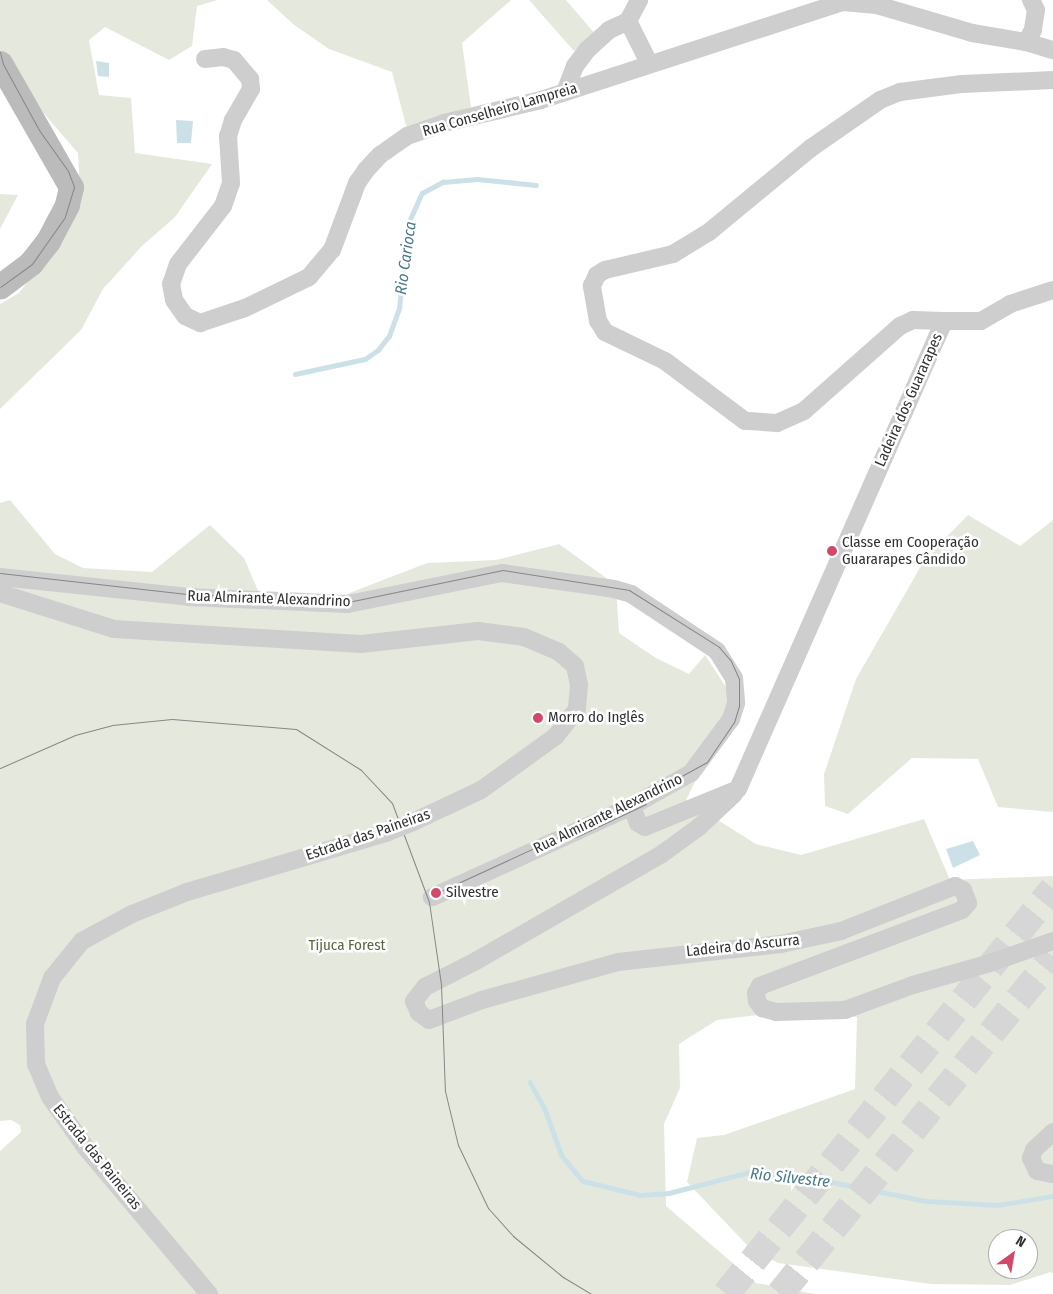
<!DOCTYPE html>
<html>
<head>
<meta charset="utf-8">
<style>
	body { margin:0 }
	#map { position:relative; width:1053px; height:1294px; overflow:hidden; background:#fff; font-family:"Fira Sans Condensed",sans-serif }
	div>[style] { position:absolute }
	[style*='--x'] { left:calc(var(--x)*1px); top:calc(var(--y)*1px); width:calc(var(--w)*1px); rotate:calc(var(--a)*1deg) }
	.green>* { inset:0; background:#e5e9dd }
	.water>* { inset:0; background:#cce1e7 }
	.stream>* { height:4.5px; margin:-2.25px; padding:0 2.25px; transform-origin:2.25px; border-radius:2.25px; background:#cce1e7 }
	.highway-tunnel>* { height:28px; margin-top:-14px; transform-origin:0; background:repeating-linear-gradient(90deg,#d6d6d6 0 28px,transparent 0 42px) }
	.street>* { height:18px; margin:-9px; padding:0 9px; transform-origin:9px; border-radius:9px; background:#cecece }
	.secondary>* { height:25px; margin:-12.5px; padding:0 12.5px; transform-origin:12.5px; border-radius:12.5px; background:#bbb }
	.tram>* { height:1px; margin:-0.5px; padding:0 0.5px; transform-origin:0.5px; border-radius:0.5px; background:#868686 }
	.street-bridge>* { height:18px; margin:-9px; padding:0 9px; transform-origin:9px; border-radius:9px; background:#cecece }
	.dots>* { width:14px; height:14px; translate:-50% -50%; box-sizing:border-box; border:2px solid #fff; border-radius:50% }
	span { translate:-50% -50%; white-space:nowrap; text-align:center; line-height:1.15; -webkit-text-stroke:5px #fff; paint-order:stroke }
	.street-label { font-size:15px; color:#313131 }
	.poi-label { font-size:15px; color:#313131 }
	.left { translate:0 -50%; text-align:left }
	.park-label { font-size:15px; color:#596743 }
	.water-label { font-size:16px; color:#47798a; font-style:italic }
	.north { position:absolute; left:988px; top:1229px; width:50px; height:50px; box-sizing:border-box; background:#fff; border:1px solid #adadad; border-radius:50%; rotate:32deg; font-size:14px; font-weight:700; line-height:20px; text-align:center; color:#313131 }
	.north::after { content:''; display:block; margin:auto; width:18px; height:22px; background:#d14967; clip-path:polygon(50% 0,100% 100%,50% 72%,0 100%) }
</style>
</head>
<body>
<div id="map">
	<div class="green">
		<div style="clip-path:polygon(0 0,218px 0,197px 6px,192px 46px,169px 60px,105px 27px,89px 40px,99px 95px,131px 98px,135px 153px,212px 164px,175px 217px,142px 246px,103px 289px,81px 330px,0 409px,0 304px,19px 293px,42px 263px,80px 190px,78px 153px,9px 73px,0 77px)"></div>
		<div style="clip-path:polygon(267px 0,511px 0,462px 43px,471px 107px,407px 129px,392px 72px,329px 49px,293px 24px)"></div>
		<div style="clip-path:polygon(529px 0,566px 0,596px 35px,574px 51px)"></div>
		<div style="clip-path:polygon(0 194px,18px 195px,0 229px)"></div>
		<div style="clip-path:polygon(evenodd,10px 500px,55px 554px,83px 568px,152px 572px,210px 525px,244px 558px,260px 595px,334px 599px,427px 563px,496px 560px,559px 544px,616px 585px,619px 633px,656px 658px,689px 674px,705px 655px,735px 701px,686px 800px,756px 844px,801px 855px,924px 819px,950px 880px,1053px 876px,1053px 1274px,1051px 1272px,1010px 1285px,931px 1284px,778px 1263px,747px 1245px,687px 1182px,697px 1138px,724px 1135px,855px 1089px,857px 1017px,781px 1012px,717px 1020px,679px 1044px,680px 1088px,664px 1124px,666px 1206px,756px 1283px,815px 1294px,0 1294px,0 1151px,21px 1132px,20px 1125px,11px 1120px,0 1121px,0 503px,10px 500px,998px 1239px,1028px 1239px,1028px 1269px,998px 1269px,998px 1239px)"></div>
		<div style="clip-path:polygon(968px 515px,1020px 546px,1053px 520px,1053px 812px,998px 807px,978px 759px,912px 758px,848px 814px,825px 806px,824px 774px,856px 679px,925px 559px)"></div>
	</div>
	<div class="water">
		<div style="clip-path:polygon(96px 61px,109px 63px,109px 77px,98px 76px)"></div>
		<div style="clip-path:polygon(176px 120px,193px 121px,191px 143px,177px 143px)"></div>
		<div style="clip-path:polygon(973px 841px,980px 855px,953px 868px,946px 849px)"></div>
	</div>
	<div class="stream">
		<div style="--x:295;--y:374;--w:72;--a:-12.1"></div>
		<div style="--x:365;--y:359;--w:16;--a:-35"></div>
		<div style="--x:378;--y:350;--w:18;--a:-52"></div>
		<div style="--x:389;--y:336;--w:30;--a:-70"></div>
		<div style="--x:399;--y:308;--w:84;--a:-83.9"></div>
		<div style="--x:408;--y:224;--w:34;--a:-66"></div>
		<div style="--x:422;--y:193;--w:24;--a:-28"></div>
		<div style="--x:443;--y:182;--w:34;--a:-5"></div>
		<div style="--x:477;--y:179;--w:59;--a:5.8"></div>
		<div style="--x:530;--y:1082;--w:31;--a:61"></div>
		<div style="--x:545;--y:1109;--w:50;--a:70.1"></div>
		<div style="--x:562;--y:1156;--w:33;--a:50"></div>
		<div style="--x:583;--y:1181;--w:59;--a:13.8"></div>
		<div style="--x:640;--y:1195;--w:29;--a:-4"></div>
		<div style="--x:669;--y:1193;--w:83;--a:-14.7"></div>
		<div style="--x:749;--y:1172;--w:53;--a:4.3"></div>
		<div style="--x:802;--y:1176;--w:126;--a:11.4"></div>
		<div style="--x:926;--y:1201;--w:71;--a:3.2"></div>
		<div style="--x:997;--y:1205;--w:57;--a:-9.1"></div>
	</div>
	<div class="highway-tunnel">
		<div style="--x:726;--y:1294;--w:521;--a:-51.08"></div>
		<div style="--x:780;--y:1294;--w:434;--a:-51"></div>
	</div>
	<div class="street">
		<div style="--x:1031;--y:0;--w:11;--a:63"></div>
		<div style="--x:1036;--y:10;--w:20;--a:99"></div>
		<div style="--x:1033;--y:30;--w:14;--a:120"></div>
		<div style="--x:1026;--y:42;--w:28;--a:17"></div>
		<div style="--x:628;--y:21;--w:47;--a:63.4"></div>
		<div style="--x:205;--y:59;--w:18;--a:-6"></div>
		<div style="--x:223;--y:57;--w:11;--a:15"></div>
		<div style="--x:234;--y:60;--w:25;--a:50"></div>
		<div style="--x:250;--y:79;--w:10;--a:84"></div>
		<div style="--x:251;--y:89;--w:36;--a:120"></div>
		<div style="--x:233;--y:120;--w:17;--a:107"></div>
		<div style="--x:228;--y:136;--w:47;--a:86.3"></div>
		<div style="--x:231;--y:183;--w:24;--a:109"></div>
		<div style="--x:223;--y:206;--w:73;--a:127.8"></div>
		<div style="--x:178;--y:264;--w:21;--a:109"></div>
		<div style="--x:171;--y:284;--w:16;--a:79"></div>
		<div style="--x:174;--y:300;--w:19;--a:55"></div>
		<div style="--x:185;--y:316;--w:17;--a:25"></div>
		<div style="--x:200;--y:323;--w:47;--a:-18.4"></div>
		<div style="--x:245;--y:308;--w:71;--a:-25.8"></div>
		<div style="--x:309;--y:277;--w:35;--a:-50"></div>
		<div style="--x:332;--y:250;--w:72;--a:-69.5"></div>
		<div style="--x:357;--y:183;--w:16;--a:-55"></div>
		<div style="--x:366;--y:170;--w:21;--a:-47"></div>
		<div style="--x:380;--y:155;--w:33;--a:-35"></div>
		<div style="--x:407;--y:136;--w:39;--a:-19"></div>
		<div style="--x:444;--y:123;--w:100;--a:-13.3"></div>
		<div style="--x:541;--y:100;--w:318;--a:-18"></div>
		<div style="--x:843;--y:2;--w:34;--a:5"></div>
		<div style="--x:877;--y:5;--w:99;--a:16.4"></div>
		<div style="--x:972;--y:33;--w:55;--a:9.5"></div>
		<div style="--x:565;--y:92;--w:28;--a:-69"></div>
		<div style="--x:575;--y:66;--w:20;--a:-53"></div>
		<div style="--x:587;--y:50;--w:30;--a:-42"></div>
		<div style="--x:609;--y:30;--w:21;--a:-25"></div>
		<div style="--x:628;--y:21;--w:24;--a:-62"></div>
		<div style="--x:944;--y:321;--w:37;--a:0"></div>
		<div style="--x:981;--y:321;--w:34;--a:-30"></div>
		<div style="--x:1010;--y:304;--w:45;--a:-18"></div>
		<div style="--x:0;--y:577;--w:190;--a:6"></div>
		<div style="--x:189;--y:597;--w:159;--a:2.5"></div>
		<div style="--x:348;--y:604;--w:157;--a:-11.4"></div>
		<div style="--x:502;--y:573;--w:113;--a:8.1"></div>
		<div style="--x:614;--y:589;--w:18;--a:16"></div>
		<div style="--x:631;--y:594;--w:103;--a:33.5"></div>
		<div style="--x:717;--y:651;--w:32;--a:58"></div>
		<div style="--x:734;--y:678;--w:25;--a:85"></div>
		<div style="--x:736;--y:703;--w:17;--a:107"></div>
		<div style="--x:731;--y:719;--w:67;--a:126.5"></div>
		<div style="--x:691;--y:773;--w:68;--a:150.8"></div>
		<div style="--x:632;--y:806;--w:220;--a:155.5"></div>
		<div style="--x:0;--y:593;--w:120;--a:17.5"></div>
		<div style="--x:114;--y:629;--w:247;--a:3.5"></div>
		<div style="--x:361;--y:644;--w:118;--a:-6.3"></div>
		<div style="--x:478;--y:631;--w:46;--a:7.4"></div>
		<div style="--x:524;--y:637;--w:38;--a:23"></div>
		<div style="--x:559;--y:652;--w:21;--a:41"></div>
		<div style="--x:575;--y:666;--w:19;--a:78"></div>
		<div style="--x:579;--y:685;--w:24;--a:95"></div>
		<div style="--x:577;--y:709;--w:34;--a:128"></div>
		<div style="--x:556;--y:736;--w:92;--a:144.2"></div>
		<div style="--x:481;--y:790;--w:73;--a:154.8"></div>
		<div style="--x:734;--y:794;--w:48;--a:136.7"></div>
		<div style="--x:699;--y:827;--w:46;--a:143.9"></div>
		<div style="--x:662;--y:854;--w:215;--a:150.1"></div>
		<div style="--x:476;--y:961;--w:57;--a:153"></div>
		<div style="--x:425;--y:987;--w:18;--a:128"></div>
		<div style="--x:414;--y:1001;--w:13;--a:67"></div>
		<div style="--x:419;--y:1013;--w:12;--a:35"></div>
		<div style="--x:429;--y:1020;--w:57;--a:-20.7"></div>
		<div style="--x:482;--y:1000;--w:141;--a:-15.6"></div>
		<div style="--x:618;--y:962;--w:164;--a:-6.3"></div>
		<div style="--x:781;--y:944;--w:61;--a:-12.2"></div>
		<div style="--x:841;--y:931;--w:123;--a:-21.5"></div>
		<div style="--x:955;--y:886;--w:9;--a:27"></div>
		<div style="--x:963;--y:890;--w:14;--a:69"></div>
		<div style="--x:968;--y:903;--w:9;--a:131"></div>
		<div style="--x:962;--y:910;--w:216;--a:159.4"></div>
		<div style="--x:760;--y:986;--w:8;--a:120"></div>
		<div style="--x:756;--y:993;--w:8;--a:83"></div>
		<div style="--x:757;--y:1001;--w:9;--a:54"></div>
		<div style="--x:762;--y:1008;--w:15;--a:16"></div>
		<div style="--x:776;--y:1012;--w:69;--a:-1.7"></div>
		<div style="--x:845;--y:1010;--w:72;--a:-20.2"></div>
		<div style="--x:913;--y:985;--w:80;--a:-15.9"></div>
		<div style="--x:990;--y:963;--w:67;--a:-19.2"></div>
		<div style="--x:632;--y:806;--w:18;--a:71"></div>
		<div style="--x:638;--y:823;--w:8;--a:30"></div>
		<div style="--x:645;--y:827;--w:100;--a:-22.2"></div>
		<div style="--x:738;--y:789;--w:511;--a:-66.24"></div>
		<div style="--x:944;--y:321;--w:31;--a:-178"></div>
		<div style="--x:913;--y:320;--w:14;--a:155"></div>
		<div style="--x:900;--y:326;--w:128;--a:138.5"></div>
		<div style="--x:804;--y:411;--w:30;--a:156"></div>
		<div style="--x:777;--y:423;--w:32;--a:-176"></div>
		<div style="--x:745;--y:421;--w:100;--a:-143.1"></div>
		<div style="--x:665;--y:361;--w:67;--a:-154.2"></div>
		<div style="--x:605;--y:332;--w:13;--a:-122"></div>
		<div style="--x:598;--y:321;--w:36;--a:-100"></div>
		<div style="--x:592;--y:286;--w:12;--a:-66"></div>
		<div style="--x:597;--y:275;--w:9;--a:-32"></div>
		<div style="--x:605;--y:270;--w:70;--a:-13.2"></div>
		<div style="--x:673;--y:254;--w:42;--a:-31.4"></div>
		<div style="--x:709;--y:232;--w:132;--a:-39.5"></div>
		<div style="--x:811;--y:148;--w:84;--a:-34.8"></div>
		<div style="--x:880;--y:100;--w:22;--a:-22"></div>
		<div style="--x:900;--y:92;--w:63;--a:-7.4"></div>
		<div style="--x:962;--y:84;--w:91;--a:-2.5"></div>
		<div style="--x:1053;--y:1132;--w:26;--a:137"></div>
		<div style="--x:1034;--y:1150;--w:9;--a:111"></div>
		<div style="--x:1031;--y:1158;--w:14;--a:65"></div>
		<div style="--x:1037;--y:1171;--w:16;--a:11"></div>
		<div style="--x:209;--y:1294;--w:191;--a:-130.1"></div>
		<div style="--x:86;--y:1148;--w:62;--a:-125.2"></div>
		<div style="--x:50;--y:1097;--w:36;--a:-113"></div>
		<div style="--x:36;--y:1064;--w:40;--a:-91.4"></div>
		<div style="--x:35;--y:1024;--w:49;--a:-69.7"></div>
		<div style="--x:52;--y:978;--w:48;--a:-51"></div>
		<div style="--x:82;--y:941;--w:57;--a:-28.4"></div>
		<div style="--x:132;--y:914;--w:59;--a:-21.8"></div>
		<div style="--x:187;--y:892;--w:208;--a:-16.5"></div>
	</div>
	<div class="secondary">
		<div style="--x:0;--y:63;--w:143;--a:60.2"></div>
		<div style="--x:71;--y:187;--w:18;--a:103"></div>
		<div style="--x:67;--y:205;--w:41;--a:117.8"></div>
		<div style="--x:48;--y:241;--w:28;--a:128"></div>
		<div style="--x:31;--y:263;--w:39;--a:143"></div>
	</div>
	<div class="tram">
		<div style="--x:0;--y:52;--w:12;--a:76"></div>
		<div style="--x:3;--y:64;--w:75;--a:61.4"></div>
		<div style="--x:39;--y:130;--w:50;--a:54.7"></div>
		<div style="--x:68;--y:171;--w:17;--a:69"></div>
		<div style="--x:74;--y:187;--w:31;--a:107"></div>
		<div style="--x:65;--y:217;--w:57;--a:125.1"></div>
		<div style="--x:32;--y:264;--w:39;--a:144"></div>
		<div style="--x:0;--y:573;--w:188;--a:6.4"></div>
		<div style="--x:187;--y:594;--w:161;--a:2.8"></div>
		<div style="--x:348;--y:602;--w:158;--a:-11.7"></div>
		<div style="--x:503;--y:570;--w:128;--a:9"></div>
		<div style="--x:629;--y:590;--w:107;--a:32.3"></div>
		<div style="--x:719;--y:647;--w:18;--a:49"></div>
		<div style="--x:731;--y:661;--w:20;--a:66"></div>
		<div style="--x:739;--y:679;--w:27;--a:90"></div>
		<div style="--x:739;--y:706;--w:17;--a:107"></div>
		<div style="--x:734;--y:722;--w:48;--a:124"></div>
		<div style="--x:707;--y:762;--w:85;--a:151.3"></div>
		<div style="--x:632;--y:803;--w:216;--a:155.3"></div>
		<div style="--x:0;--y:768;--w:82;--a:-23.7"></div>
		<div style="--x:75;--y:735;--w:38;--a:-15"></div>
		<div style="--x:112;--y:725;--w:60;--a:-5.7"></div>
		<div style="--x:172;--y:719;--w:124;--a:4.6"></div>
		<div style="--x:296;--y:729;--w:77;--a:32.2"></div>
		<div style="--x:361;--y:770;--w:45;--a:46.8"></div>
		<div style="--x:392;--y:803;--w:106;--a:69.5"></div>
		<div style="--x:429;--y:902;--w:83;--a:81.7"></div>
		<div style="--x:441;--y:984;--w:107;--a:87.9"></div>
		<div style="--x:445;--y:1091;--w:56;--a:76.5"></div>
		<div style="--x:458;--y:1145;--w:70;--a:64.5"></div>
		<div style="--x:488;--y:1208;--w:38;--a:48"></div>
		<div style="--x:513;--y:1236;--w:65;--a:39.4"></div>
		<div style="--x:563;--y:1277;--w:33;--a:31"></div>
		<div style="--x:561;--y:840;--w:17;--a:-13"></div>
		<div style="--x:578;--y:836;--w:75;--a:-25.2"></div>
	</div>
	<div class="street-bridge">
		<div style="--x:386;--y:833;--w:31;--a:-22"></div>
	</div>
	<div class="dots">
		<div style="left:832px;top:551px;background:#d14967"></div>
		<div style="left:538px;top:718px;background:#d14967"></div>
		<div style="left:436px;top:893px;background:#d14967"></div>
	</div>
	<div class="street-label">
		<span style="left:500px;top:110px;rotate:-16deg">Rua Conselheiro Lampreia</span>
		<span style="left:909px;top:400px;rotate:-66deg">Ladeira dos Guararapes</span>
		<span style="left:269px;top:599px;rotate:2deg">Rua Almirante Alexandrino</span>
		<span style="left:608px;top:814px;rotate:-26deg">Rua Almirante Alexandrino</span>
		<span style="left:368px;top:835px;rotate:-19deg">Estrada das Paineiras</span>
		<span style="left:743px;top:946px;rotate:-6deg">Ladeira do Ascurra</span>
		<span style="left:97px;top:1157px;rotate:51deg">Estrada das Paineiras</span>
	</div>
	<div class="poi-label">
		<span class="left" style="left:842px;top:551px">Classe em Cooperação<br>Guararapes Cândido</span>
		<span class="left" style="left:548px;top:718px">Morro do Inglês</span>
		<span class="left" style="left:446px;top:893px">Silvestre</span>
	</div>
	<div class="park-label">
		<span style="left:347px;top:946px">Tijuca Forest</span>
	</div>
	<div class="water-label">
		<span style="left:406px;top:258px;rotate:-82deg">Rio Carioca</span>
		<span style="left:790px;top:1178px;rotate:6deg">Rio Silvestre</span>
	</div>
	<div class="north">N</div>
</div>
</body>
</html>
